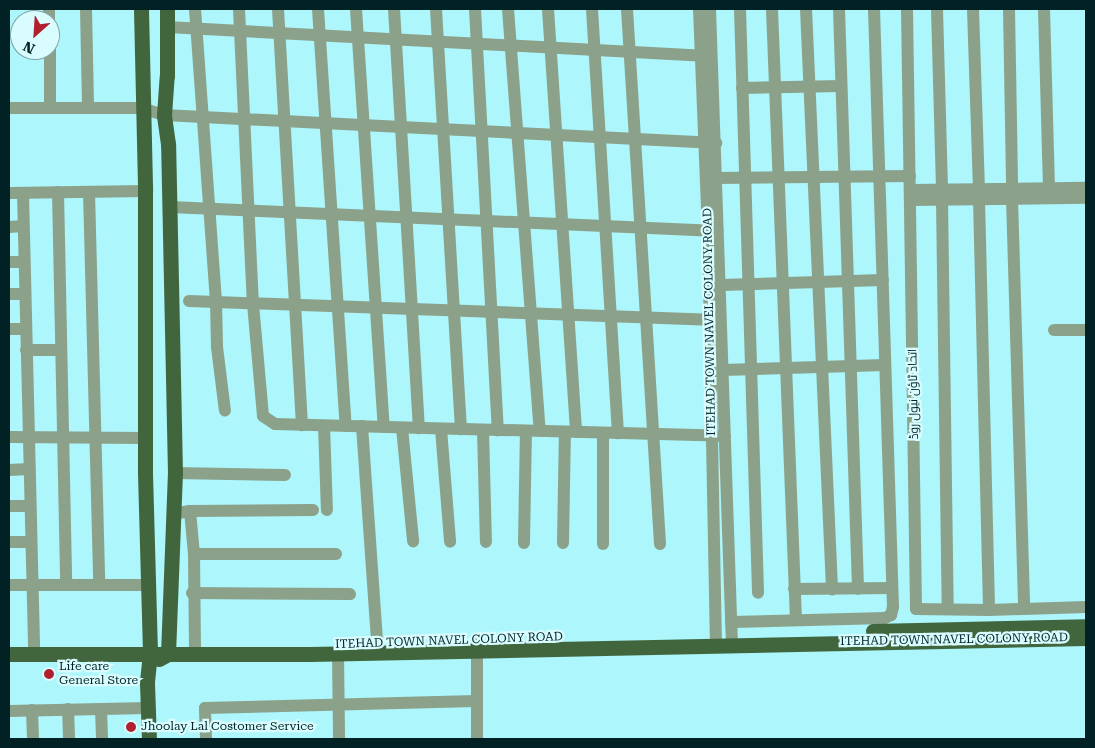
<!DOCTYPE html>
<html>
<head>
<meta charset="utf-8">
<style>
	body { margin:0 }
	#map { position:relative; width:1095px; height:748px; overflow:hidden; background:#acf6fc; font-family:"Roboto Serif",Cairo,serif }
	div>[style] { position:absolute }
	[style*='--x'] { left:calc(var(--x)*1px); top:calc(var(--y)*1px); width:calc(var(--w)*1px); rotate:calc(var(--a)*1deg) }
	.minor>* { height:12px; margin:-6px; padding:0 6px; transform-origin:6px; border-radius:6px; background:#8ca18a }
	.major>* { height:15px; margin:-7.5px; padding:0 7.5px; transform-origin:7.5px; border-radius:7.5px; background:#41663d }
	.dots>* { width:14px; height:14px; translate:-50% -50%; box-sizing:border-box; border:2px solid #d9fcff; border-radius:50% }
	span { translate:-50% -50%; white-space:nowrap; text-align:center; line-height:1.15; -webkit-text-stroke:4.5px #d9fcff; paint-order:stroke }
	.street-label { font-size:12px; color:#022124 }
	.poi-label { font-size:12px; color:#022124 }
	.left { translate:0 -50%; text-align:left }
	.frame { position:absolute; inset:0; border:10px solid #022124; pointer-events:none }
	.north { position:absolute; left:10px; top:10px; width:50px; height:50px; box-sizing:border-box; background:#d9fcff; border:1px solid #83a4a7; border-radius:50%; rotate:206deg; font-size:14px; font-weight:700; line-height:20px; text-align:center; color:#022124 }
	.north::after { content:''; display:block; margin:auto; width:18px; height:22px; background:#b11f2e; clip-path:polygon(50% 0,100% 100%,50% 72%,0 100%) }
</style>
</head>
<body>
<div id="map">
	<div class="minor">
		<div style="--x:49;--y:9;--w:11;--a:90"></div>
		<div style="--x:86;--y:9;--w:99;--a:88.8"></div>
		<div style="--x:195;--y:9;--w:294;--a:85.9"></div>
		<div style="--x:216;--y:302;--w:45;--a:88.7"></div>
		<div style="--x:217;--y:347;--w:64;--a:82.9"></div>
		<div style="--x:239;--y:9;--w:295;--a:87.3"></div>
		<div style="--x:253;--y:304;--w:112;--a:84.9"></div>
		<div style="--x:263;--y:416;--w:14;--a:34"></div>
		<div style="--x:275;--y:424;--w:450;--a:1.5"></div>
		<div style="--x:278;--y:9;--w:417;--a:86.7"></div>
		<div style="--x:318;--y:9;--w:418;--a:86.2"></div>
		<div style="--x:356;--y:9;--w:419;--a:86.2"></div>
		<div style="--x:394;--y:9;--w:420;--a:86.6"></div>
		<div style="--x:436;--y:9;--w:421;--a:86.6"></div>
		<div style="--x:475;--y:9;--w:422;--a:86.9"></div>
		<div style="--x:508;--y:9;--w:423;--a:85.7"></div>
		<div style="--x:548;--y:9;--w:424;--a:86.2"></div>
		<div style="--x:592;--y:9;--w:425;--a:86.5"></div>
		<div style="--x:627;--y:9;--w:536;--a:86.47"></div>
		<div style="--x:699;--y:9;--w:221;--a:87.7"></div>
		<div style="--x:708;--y:230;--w:415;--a:88.9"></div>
		<div style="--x:710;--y:9;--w:635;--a:88.02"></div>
		<div style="--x:740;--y:9;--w:584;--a:88.23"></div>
		<div style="--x:772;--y:9;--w:611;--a:87.75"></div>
		<div style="--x:806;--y:9;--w:581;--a:87.43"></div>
		<div style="--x:839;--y:9;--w:580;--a:88.12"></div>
		<div style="--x:907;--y:9;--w:600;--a:89.14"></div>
		<div style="--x:916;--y:609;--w:73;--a:0.8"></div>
		<div style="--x:989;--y:610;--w:97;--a:-1.8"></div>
		<div style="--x:937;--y:9;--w:180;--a:88.4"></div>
		<div style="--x:973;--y:9;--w:181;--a:88.1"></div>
		<div style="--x:1009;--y:9;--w:180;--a:89"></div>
		<div style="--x:1044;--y:9;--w:180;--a:88.4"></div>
		<div style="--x:167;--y:27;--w:541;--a:3.07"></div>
		<div style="--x:50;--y:50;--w:58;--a:90"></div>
		<div style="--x:742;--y:88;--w:99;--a:-1.2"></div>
		<div style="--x:9;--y:108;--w:132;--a:0"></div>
		<div style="--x:141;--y:108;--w:24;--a:17"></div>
		<div style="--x:164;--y:115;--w:553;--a:2.9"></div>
		<div style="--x:717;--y:178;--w:193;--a:-0.6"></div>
		<div style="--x:912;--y:190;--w:174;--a:-0.7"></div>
		<div style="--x:58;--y:192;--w:393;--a:88.8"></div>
		<div style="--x:89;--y:192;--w:393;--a:88.5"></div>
		<div style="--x:9;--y:193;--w:136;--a:-0.8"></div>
		<div style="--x:23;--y:193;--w:461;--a:88.6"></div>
		<div style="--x:1012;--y:198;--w:411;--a:88.3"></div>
		<div style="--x:942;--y:199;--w:410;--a:89.2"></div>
		<div style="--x:979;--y:199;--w:411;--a:88.6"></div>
		<div style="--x:912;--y:200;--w:174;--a:-0.7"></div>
		<div style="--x:170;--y:207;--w:548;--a:2.51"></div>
		<div style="--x:9;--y:227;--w:14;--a:-4"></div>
		<div style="--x:9;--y:262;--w:15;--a:0"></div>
		<div style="--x:721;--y:285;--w:162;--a:-1.8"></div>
		<div style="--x:9;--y:294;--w:16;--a:0"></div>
		<div style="--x:189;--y:301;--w:528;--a:2.06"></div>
		<div style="--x:9;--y:329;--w:17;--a:0"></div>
		<div style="--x:1054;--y:330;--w:32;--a:0"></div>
		<div style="--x:26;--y:350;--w:35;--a:0"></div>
		<div style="--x:723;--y:370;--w:162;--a:-1.8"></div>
		<div style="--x:324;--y:426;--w:84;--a:88"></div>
		<div style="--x:362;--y:426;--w:227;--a:86"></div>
		<div style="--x:402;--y:428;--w:114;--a:84.4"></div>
		<div style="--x:441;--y:429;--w:113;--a:85.4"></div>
		<div style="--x:483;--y:430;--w:112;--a:88.5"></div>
		<div style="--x:603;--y:433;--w:111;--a:90"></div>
		<div style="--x:9;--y:437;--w:136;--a:0.4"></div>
		<div style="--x:9;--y:470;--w:20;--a:-3"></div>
		<div style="--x:175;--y:473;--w:110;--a:1"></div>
		<div style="--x:9;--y:506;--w:21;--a:0"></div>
		<div style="--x:190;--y:511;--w:123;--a:-0.5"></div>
		<div style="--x:174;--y:514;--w:16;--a:-11"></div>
		<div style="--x:190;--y:511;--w:43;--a:84.7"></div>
		<div style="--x:194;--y:554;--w:100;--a:89.4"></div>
		<div style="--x:9;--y:542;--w:22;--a:0"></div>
		<div style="--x:524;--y:543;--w:112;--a:-89"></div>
		<div style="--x:563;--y:543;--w:111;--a:-89"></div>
		<div style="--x:194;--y:554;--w:142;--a:0"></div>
		<div style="--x:9;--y:585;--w:139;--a:0"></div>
		<div style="--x:794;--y:589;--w:97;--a:-0.6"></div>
		<div style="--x:192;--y:593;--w:158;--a:0.4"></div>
		<div style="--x:731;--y:622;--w:154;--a:-1.5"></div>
		<div style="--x:885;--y:618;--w:7;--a:-27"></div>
		<div style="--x:891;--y:615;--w:8;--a:-76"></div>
		<div style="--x:893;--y:607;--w:598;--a:-91.82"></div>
		<div style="--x:477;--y:640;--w:99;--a:90"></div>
		<div style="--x:338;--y:653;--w:86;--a:89.3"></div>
		<div style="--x:68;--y:709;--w:30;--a:88"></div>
		<div style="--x:101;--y:709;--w:30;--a:88"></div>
		<div style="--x:32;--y:710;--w:29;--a:88"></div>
		<div style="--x:9;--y:711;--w:139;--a:-1.2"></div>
		<div style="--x:206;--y:739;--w:31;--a:-92"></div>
		<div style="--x:205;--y:708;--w:271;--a:-1.5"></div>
	</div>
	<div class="major">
		<div style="--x:141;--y:9;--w:182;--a:88.7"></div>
		<div style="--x:145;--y:191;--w:282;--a:90"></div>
		<div style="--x:145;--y:473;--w:180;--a:88.4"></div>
		<div style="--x:150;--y:653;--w:30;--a:96"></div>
		<div style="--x:147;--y:683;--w:56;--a:88"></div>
		<div style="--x:873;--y:631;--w:213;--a:-1.3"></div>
		<div style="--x:9;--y:654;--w:301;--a:0"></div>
		<div style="--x:310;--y:654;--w:776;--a:-1.18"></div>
		<div style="--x:159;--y:659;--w:10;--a:-29"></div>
		<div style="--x:168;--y:654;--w:181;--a:-87.8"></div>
		<div style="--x:175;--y:473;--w:329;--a:-91.2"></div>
		<div style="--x:168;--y:144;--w:29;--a:-98"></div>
		<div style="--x:164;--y:115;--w:39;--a:-86"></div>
		<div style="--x:167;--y:76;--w:67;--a:-90"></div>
	</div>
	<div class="dots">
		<div style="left:49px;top:674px;background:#b11f2e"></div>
		<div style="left:131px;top:727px;background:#b11f2e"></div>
	</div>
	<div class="street-label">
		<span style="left:710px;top:322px;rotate:-91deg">ITEHAD TOWN NAVEL COLONY ROAD</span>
		<span style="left:914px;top:394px;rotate:-91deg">اتحاد ٹاؤن نیول روڈ</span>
		<span style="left:954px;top:640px;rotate:-1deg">ITEHAD TOWN NAVEL COLONY ROAD</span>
		<span style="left:449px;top:641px;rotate:-2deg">ITEHAD TOWN NAVEL COLONY ROAD</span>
	</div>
	<div class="poi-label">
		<span class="left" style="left:59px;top:674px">Life care<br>General Store</span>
		<span class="left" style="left:141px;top:727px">Jhoolay Lal Costomer Service</span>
	</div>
	<div class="frame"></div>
	<div class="north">N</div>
</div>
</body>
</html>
